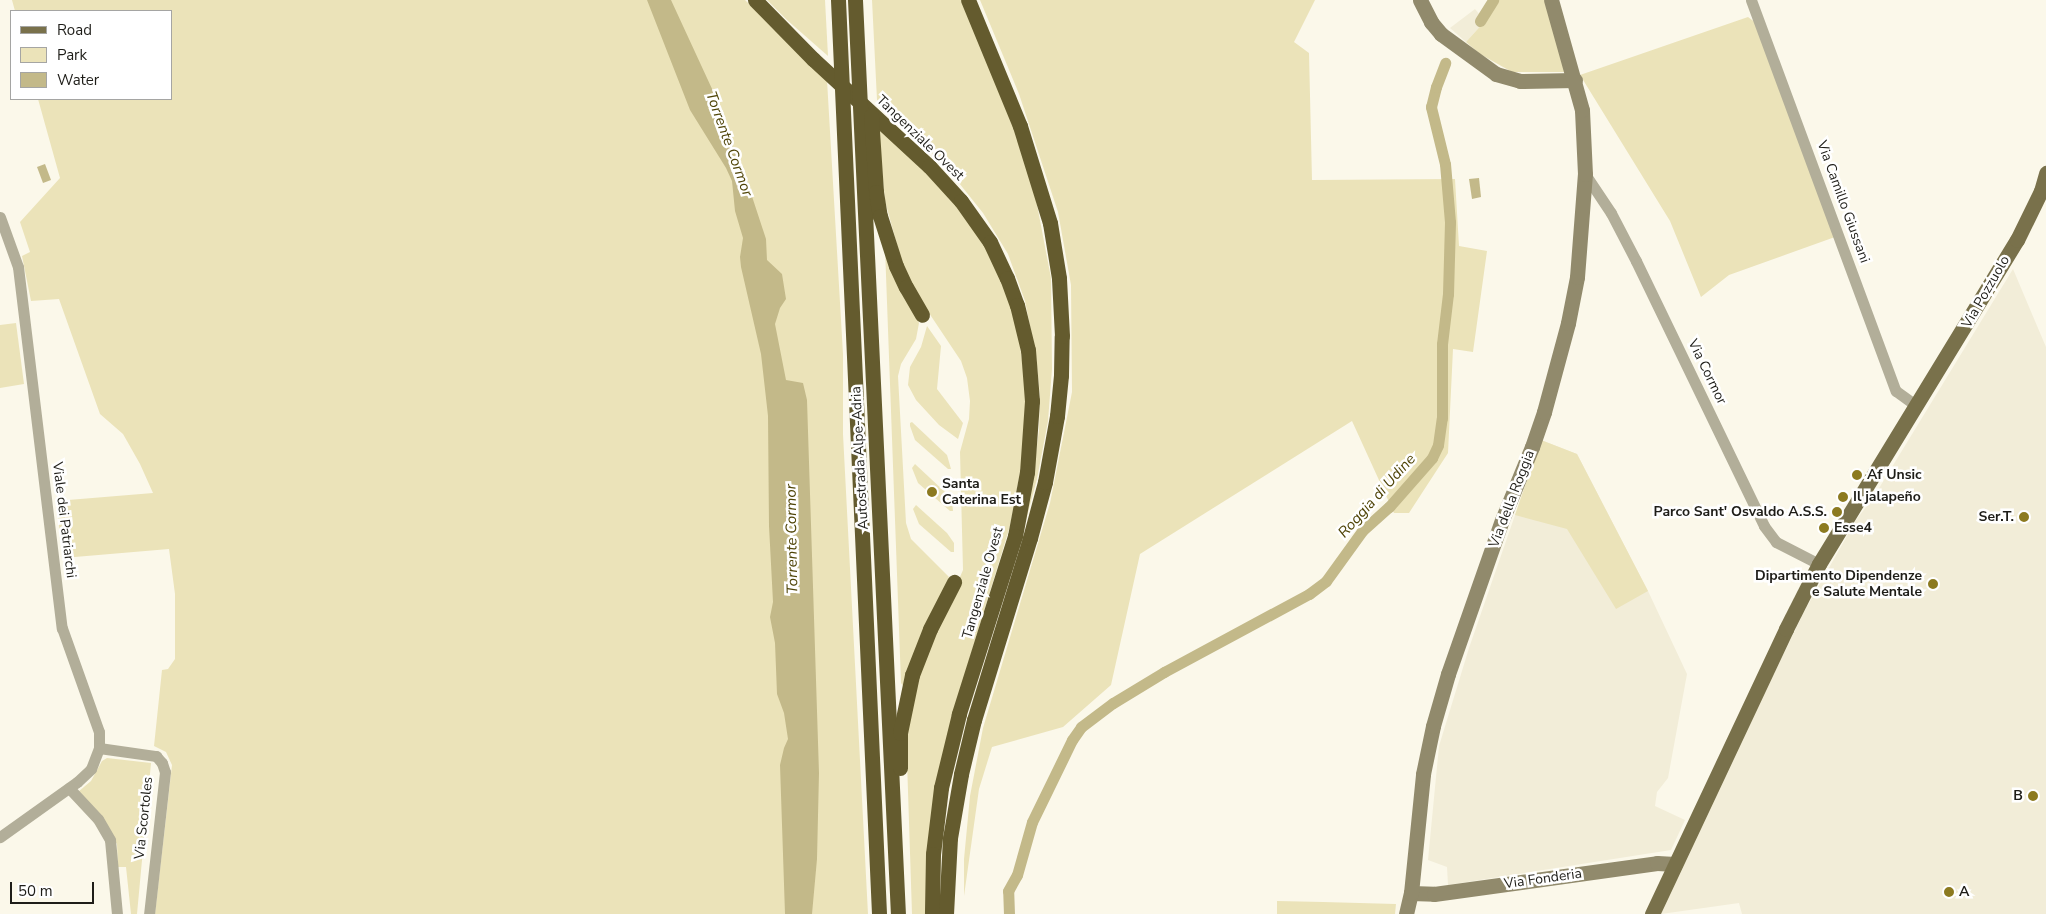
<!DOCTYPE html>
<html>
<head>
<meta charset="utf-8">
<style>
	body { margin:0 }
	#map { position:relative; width:2046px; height:914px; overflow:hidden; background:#fbf8ea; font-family:"Nunito Sans",sans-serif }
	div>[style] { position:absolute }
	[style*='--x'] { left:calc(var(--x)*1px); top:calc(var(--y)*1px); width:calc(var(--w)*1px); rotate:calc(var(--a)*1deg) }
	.built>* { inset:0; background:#f2edd8 }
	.green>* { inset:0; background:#ebe3b9 }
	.water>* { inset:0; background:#c3b989 }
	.canal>* { height:11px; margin:-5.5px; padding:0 5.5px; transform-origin:5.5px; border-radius:5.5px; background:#c3b989 }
	.street>* { height:11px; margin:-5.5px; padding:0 5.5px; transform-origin:5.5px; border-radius:5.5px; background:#b2ae99 }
	.secondary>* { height:15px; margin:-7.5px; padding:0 7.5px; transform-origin:7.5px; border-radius:7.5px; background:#918a6c }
	.primary>* { height:15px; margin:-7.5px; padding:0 7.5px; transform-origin:7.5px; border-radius:7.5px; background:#79714b }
	.highway>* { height:15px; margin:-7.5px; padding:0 7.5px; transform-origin:7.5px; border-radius:7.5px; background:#645b2e }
	.dots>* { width:14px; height:14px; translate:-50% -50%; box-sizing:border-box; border:2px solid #fff; border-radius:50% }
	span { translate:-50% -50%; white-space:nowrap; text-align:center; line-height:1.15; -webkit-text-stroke:5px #fff; paint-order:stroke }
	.street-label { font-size:14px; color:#1e1d18 }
	.poi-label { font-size:14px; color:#1e1d18; font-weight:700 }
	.left { translate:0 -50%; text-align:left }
	.right { translate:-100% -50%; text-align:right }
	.water-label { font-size:15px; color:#4f4407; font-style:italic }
	.legend { position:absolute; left:10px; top:10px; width:162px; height:90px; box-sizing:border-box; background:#fff; border:1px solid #a5a5a3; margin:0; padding:6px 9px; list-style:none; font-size:15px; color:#1e1d18 }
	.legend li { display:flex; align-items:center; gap:10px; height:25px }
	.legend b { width:25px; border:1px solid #a5a5a3 }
	.scale { position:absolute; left:10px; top:882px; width:84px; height:22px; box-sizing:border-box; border:2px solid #1e1d18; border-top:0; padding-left:6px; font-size:15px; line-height:18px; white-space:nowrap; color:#1e1d18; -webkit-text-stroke:4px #fff; paint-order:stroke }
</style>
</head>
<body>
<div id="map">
	<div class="built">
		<div style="clip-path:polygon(1475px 9px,1485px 21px,1466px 42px,1450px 28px)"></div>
		<div style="clip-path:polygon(2013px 269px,2046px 347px,2046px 914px,1742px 914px,1739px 903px,1661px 914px,1677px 873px,1804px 612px,1856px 520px,1873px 498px)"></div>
		<div style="clip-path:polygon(1541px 440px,1577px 454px,1648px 591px,1687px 674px,1668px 778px,1657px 792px,1655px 806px,1685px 820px,1671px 850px,1448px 885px,1447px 867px,1428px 860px,1439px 746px,1469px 648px)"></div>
	</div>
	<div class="green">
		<div style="clip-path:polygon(12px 0,745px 0,827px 80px,843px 354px,843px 434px,868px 914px,155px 914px,172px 765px,166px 752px,154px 746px,162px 670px,168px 669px,175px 659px,175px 594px,169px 549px,63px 558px,56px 501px,153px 493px,140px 464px,123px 434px,100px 414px,59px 299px,31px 301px,22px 256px,30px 252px,20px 222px,60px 178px,38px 99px,171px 99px,171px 11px,15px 11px)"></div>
		<div style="clip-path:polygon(767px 0,825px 0,828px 56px,787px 20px)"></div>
		<div style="clip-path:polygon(872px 0,962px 0,1004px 100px,1034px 189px,1051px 278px,1052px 369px,1048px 421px,1037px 479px,1012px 572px,1033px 475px,1039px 430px,1040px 396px,1036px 356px,1025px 301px,1008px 254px,983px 213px,951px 173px,877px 100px)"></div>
		<div style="clip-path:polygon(980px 0,1315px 0,1294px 42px,1309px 53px,1312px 180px,1455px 179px,1459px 246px,1487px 251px,1473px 352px,1453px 349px,1448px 453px,1409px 513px,1394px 513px,1352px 421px,1140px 554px,1111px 685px,1063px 727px,992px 747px,979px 789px,964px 896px,964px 859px,970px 796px,983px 728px,1050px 503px,1072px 392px,1071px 285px,1058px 212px,1019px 94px)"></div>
		<div style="clip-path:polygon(1498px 0,1548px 0,1565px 72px,1512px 72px,1480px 54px,1466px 42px,1485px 21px)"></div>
		<div style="clip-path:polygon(1748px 17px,1756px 23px,1835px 237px,1729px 275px,1701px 297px,1670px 221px,1580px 75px)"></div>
		<div style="clip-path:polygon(878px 126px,959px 206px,998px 267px,1017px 325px,1026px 389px,1023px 456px,1010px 526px,957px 700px,926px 914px,912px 914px,907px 761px,908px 722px,918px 673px,963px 570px,960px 452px,969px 419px,970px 401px,967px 378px,961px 361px,915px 292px,905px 274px,885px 201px)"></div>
		<div style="clip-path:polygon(885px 248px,919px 323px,916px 339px,901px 364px,898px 376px,906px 523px,911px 539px,949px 577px,904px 687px,901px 683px)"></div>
		<div style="clip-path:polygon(16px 323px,24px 384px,0 388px,0 325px)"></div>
		<div style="clip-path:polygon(927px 326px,941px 346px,937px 389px,963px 423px,958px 439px,939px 425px,916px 400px,908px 385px,910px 367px,921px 347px)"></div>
		<div style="clip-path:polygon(912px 422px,947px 455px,951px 469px,948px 469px,915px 440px,910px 426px,910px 423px)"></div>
		<div style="clip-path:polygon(1541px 440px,1577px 454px,1648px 591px,1616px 609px,1567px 529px,1515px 515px)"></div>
		<div style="clip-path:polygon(915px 464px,945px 492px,952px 502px,953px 511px,950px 511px,918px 483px,912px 468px)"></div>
		<div style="clip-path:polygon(916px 505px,947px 533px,954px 543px,954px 552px,951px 552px,919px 524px,913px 509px)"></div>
		<div style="clip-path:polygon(107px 758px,151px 763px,137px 914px,131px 914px,126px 867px,118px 867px,117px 844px,78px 792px,91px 781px,102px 761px)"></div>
		<div style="clip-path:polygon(1277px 901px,1323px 902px,1396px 904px,1395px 914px,1277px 914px)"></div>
	</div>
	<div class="water">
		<div style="clip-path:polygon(647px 0,671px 0,713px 91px,734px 150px,744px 172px,766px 239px,767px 260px,782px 274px,786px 299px,780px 308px,775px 324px,786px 380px,803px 383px,807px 400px,819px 773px,817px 859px,812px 914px,785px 914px,780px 765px,784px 748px,788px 739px,784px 713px,777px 694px,775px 643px,770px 617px,773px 602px,769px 526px,768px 416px,761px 354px,741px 267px,740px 257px,743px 238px,735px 211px,732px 181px,726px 168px,690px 110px)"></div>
		<div style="clip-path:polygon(45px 164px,51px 180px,43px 183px,37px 167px)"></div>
		<div style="clip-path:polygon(1479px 178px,1481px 197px,1472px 199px,1469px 179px)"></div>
	</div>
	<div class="canal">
		<div style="--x:1480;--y:21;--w:25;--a:-58"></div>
		<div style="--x:1009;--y:914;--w:23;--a:-92"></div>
		<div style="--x:1008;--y:891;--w:18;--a:-61"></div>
		<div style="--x:1017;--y:875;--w:55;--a:-74.2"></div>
		<div style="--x:1032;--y:822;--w:91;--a:-64"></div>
		<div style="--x:1072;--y:740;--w:16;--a:-55"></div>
		<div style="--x:1081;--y:727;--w:40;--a:-37"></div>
		<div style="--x:1113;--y:703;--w:60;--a:-31.3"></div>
		<div style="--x:1164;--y:672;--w:165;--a:-28.3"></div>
		<div style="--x:1309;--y:594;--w:21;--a:-37"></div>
		<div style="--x:1326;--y:581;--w:62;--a:-54.2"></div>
		<div style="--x:1362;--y:531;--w:36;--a:-42"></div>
		<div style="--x:1389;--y:507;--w:65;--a:-48.7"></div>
		<div style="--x:1432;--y:458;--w:14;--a:-65"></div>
		<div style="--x:1438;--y:445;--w:27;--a:-82"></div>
		<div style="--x:1442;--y:418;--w:74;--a:-90"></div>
		<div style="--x:1442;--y:344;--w:50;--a:-83.2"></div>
		<div style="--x:1448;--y:294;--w:72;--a:-88.4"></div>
		<div style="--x:1450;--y:222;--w:58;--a:-94.9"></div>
		<div style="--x:1445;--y:164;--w:59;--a:-103.8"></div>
		<div style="--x:1431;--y:107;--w:21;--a:-76"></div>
		<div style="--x:1436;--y:87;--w:26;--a:-69"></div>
	</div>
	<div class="street">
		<div style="--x:1751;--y:0;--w:417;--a:69.7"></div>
		<div style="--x:1896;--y:391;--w:26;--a:36"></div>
		<div style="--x:1585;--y:174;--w:47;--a:56.3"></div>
		<div style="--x:1611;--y:213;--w:54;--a:62.5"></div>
		<div style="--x:1636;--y:261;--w:294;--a:64.2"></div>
		<div style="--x:1764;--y:526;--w:20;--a:53"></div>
		<div style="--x:1776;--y:542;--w:48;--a:27.1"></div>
		<div style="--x:0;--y:217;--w:53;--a:70.2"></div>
		<div style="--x:18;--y:267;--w:364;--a:83.1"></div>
		<div style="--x:62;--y:628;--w:110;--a:70.4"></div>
		<div style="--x:99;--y:732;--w:16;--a:90"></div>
		<div style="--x:99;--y:748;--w:22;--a:111"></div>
		<div style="--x:91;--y:769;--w:19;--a:137"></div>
		<div style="--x:77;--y:782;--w:95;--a:144.5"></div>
		<div style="--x:99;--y:748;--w:58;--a:8"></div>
		<div style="--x:156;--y:756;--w:9;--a:49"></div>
		<div style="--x:162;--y:763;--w:9;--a:72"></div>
		<div style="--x:165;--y:772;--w:143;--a:96.4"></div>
		<div style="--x:69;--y:788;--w:42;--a:46.9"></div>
		<div style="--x:98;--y:819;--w:24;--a:60"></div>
		<div style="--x:110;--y:840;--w:74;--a:84.6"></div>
	</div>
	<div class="secondary">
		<div style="--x:1420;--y:0;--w:25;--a:63"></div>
		<div style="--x:1431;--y:22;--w:16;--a:50"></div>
		<div style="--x:1441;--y:34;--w:68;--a:36"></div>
		<div style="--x:1496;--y:74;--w:25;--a:16"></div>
		<div style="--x:1520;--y:81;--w:55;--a:-1"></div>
		<div style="--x:1411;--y:893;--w:23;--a:2"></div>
		<div style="--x:1434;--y:894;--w:225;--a:-7.9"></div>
		<div style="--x:1657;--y:863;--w:18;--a:3"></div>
		<div style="--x:1406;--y:914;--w:22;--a:-77"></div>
		<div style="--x:1411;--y:893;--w:120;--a:-84.2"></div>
		<div style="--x:1423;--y:774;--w:49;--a:-78.2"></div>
		<div style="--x:1433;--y:726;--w:54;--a:-73.9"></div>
		<div style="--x:1448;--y:674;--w:163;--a:-70.7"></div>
		<div style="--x:1502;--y:520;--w:79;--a:-67.7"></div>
		<div style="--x:1532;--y:447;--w:37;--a:-71"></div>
		<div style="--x:1544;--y:412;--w:92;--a:-74.9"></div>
		<div style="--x:1568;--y:323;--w:47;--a:-78.9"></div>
		<div style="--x:1577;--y:277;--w:103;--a:-85.6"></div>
		<div style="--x:1585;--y:174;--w:64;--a:-92.7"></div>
		<div style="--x:1582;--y:110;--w:114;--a:-105.7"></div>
	</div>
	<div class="primary">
		<div style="--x:1652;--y:914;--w:315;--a:-64.8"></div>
		<div style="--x:1786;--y:629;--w:73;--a:-63.1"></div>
		<div style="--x:1819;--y:564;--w:380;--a:-58.6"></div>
		<div style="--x:2017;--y:240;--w:55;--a:-63.9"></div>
		<div style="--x:2041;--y:191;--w:19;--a:-74"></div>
	</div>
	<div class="highway">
		<div style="--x:755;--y:0;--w:83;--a:45.5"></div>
		<div style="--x:813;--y:59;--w:158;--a:42.7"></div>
		<div style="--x:929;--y:166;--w:47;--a:47.6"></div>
		<div style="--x:961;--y:201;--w:50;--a:54.7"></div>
		<div style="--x:990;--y:242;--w:40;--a:65"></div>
		<div style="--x:1007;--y:278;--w:29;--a:70"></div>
		<div style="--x:1017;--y:305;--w:46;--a:76.3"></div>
		<div style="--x:1028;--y:350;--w:51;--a:85.5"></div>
		<div style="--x:1032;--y:401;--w:71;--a:94"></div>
		<div style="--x:1027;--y:472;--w:65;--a:100.6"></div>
		<div style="--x:1015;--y:536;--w:187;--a:107.5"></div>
		<div style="--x:959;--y:714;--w:76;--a:103.7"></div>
		<div style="--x:941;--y:788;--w:66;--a:96.9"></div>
		<div style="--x:933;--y:854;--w:60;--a:91"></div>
		<div style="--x:838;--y:0;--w:915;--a:87.43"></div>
		<div style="--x:855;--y:0;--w:915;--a:87.31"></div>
		<div style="--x:871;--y:116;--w:76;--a:86.2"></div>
		<div style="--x:876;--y:192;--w:24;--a:81"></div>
		<div style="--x:880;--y:216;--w:52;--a:72.3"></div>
		<div style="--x:896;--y:266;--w:23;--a:65"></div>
		<div style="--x:906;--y:287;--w:32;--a:60"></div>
		<div style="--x:900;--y:768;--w:35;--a:-90"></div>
		<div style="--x:900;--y:733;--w:59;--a:-78.3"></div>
		<div style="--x:912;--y:675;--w:49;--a:-68.6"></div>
		<div style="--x:930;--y:629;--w:53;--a:-62.9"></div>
		<div style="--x:946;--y:914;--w:76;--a:-87"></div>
		<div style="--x:950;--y:838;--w:65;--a:-80.2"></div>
		<div style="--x:961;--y:774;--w:56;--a:-76.5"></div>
		<div style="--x:974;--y:720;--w:190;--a:-72.9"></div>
		<div style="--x:1030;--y:538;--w:58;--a:-75"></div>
		<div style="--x:1045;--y:482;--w:67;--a:-79.7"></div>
		<div style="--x:1057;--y:416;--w:41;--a:-84.4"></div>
		<div style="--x:1061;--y:375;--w:39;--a:-89"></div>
		<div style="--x:1062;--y:336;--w:58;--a:-93"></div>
		<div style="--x:1059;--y:278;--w:56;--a:-99.3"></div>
		<div style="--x:1050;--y:223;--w:102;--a:-107.2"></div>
		<div style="--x:1020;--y:126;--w:136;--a:-112.4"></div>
	</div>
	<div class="dots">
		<div style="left:1857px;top:475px;background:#8c7a20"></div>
		<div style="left:932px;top:492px;background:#8c7a20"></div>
		<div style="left:1843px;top:497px;background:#8c7a20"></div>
		<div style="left:1837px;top:512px;background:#8c7a20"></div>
		<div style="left:2024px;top:517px;background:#8c7a20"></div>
		<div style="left:1824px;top:528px;background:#8c7a20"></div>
		<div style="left:1933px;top:584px;background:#8c7a20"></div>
		<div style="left:2033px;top:796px;background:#8c7a20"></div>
		<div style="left:1949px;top:892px;background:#8c7a20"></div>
	</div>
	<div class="street-label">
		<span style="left:920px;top:138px;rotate:44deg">Tangenziale Ovest</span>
		<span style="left:1843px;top:202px;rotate:70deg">Via Camillo Giussani</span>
		<span style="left:1986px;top:292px;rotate:-60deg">Via Pozzuolo</span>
		<span style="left:1707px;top:372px;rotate:64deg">Via Cormor</span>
		<span style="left:860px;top:458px;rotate:-93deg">Autostrada Alpe-Adria</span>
		<span style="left:1512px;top:499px;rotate:-69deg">Via della Roggia</span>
		<span style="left:64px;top:520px;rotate:83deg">Viale dei Patriarchi</span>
		<span style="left:983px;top:583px;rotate:-74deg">Tangenziale Ovest</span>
		<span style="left:144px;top:818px;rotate:-84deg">Via Scortoles</span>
		<span style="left:1543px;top:879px;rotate:-8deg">Via Fonderia</span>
	</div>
	<div class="poi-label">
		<span class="left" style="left:1867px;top:475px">Af Unsic</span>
		<span class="left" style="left:942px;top:492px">Santa<br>Caterina Est</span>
		<span class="left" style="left:1853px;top:497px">Il jalapeño</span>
		<span class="right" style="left:1827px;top:512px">Parco Sant' Osvaldo A.S.S.</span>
		<span class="right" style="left:2014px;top:517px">Ser.T.</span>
		<span class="left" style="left:1834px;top:528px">Esse4</span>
		<span class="right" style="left:1922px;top:584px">Dipartimento Dipendenze<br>e Salute Mentale</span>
		<span class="right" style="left:2023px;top:796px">B</span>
		<span class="left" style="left:1959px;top:892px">A</span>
	</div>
	<div class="water-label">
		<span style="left:729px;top:144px;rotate:70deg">Torrente Cormor</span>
		<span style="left:1377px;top:496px;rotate:-48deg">Roggia di Udine</span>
		<span style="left:792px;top:539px;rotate:-91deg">Torrente Cormor</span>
	</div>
	<ul class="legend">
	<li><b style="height:6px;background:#79714b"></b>Road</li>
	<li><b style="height:14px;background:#ebe3b9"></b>Park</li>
	<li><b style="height:14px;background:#c3b989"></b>Water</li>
	</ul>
	<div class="scale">50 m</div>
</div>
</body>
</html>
